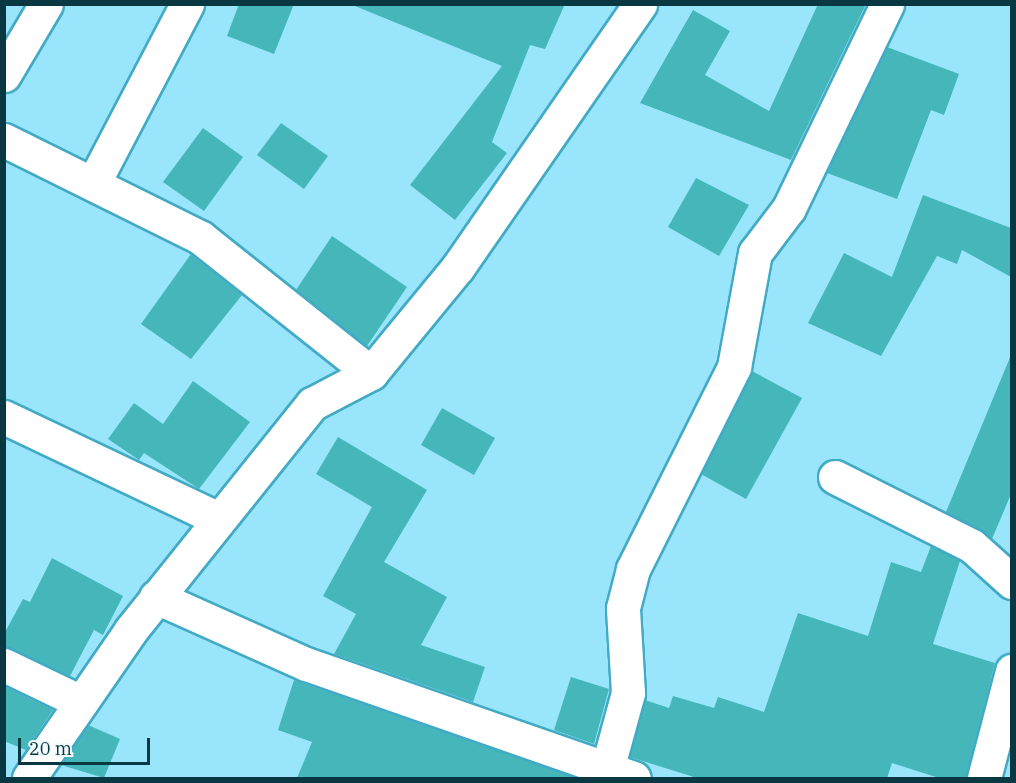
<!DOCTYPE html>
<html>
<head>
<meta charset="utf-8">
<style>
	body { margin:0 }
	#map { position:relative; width:1016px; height:783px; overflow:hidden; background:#99e5fb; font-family:"IBM Plex Serif",serif }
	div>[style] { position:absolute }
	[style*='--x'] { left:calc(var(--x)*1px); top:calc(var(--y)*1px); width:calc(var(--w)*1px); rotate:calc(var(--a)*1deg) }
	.building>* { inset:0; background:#45b7ba }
	.roads { filter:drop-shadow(2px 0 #42aac4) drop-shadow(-2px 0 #42aac4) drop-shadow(0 2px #42aac4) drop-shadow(0 -2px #42aac4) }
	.street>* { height:33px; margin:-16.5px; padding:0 16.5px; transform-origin:16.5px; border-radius:16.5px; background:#fff }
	span { translate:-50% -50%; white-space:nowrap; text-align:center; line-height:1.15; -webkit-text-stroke:5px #f1fafd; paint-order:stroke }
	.frame { position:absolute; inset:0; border:6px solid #0a3842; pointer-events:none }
	.scale { position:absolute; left:18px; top:738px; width:132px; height:27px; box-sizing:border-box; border:3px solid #0a3842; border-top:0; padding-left:8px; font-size:18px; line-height:21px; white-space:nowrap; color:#0a3842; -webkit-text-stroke:4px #f1fafd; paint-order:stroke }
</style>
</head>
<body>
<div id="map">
	<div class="building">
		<div style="clip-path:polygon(239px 4px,294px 4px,274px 54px,227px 36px)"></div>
		<div style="clip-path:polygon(350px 4px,565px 4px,545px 49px,530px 45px,492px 142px,507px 153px,455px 220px,410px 185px,502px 66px)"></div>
		<div style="clip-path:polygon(818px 4px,866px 4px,791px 160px,640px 103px,693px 10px,730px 31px,705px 75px,769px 111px)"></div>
		<div style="clip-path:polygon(887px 47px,959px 74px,944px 115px,931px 110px,897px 199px,827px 173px)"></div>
		<div style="clip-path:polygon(281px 123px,328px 156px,304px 189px,257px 155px)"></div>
		<div style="clip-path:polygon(203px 128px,243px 157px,204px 211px,163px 182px)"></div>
		<div style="clip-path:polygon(696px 178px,749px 205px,719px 256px,668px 227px)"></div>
		<div style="clip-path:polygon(923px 195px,1011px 228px,1011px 277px,962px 250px,957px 264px,937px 256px,881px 356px,808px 323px,844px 253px,892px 277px)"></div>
		<div style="clip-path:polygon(332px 236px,407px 287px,367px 346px,296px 290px)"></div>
		<div style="clip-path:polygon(191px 254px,242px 295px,191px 359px,141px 324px)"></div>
		<div style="clip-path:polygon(1011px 355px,1011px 494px,992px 539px,946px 512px)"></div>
		<div style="clip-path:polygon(752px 371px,802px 398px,746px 499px,701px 474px)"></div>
		<div style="clip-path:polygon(193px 381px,250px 422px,199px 489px,144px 453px,139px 460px,108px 439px,134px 403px,163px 424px)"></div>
		<div style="clip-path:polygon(442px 408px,495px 438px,474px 475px,421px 445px)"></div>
		<div style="clip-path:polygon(338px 437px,427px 490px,384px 562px,447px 597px,421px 645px,485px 667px,473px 702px,334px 654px,356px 614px,323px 596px,372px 507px,316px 474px)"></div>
		<div style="clip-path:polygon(931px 546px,960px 561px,933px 644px,995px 663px,966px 778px,939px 778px,892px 763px,887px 778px,697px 778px,630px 757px,645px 700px,669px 708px,673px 696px,714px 708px,718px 697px,764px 712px,798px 613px,868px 636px,891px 562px,921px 572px)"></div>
		<div style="clip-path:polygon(52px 558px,123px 596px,103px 635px,94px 630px,70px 676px,4px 647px,4px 634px,23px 599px,30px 602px)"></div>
		<div style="clip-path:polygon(571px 677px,609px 689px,594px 744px,554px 730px)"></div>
		<div style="clip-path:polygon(294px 680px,574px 777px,574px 778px,297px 778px,312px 742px,278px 730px)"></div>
		<div style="clip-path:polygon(4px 686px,53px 710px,26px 750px,4px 741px)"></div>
		<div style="clip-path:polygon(88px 725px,120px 739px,104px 778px,61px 765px)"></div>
	</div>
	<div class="roads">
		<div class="street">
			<div style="--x:4;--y:75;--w:82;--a:-59.4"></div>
			<div style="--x:4;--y:140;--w:220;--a:26.4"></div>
			<div style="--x:201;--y:238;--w:217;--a:38.5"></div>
			<div style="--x:94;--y:182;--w:201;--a:-62.4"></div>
			<div style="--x:4;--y:417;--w:236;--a:25.4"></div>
			<div style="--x:835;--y:477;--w:153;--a:26.7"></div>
			<div style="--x:972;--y:546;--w:54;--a:42"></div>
			<div style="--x:156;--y:597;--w:164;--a:24.1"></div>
			<div style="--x:306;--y:664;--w:347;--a:19.2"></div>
			<div style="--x:4;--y:665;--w:85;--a:25.7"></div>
			<div style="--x:608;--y:766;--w:76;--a:-74.7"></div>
			<div style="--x:628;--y:693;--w:85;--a:-93.4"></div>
			<div style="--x:623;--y:608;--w:40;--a:-75.6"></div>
			<div style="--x:633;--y:569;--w:226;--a:-63.4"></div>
			<div style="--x:734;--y:367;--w:116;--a:-79.6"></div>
			<div style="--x:755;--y:253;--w:56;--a:-52.9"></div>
			<div style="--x:789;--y:208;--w:226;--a:-64.3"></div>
			<div style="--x:29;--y:778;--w:180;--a:-55.4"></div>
			<div style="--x:131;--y:630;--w:290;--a:-51.3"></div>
			<div style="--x:312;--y:404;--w:67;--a:-27.7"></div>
			<div style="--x:371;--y:373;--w:137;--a:-50.6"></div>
			<div style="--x:458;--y:267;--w:320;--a:-55.3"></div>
			<div style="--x:984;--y:778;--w:111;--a:-75.3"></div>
		</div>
	</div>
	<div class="frame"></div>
	<div class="scale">20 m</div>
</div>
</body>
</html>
